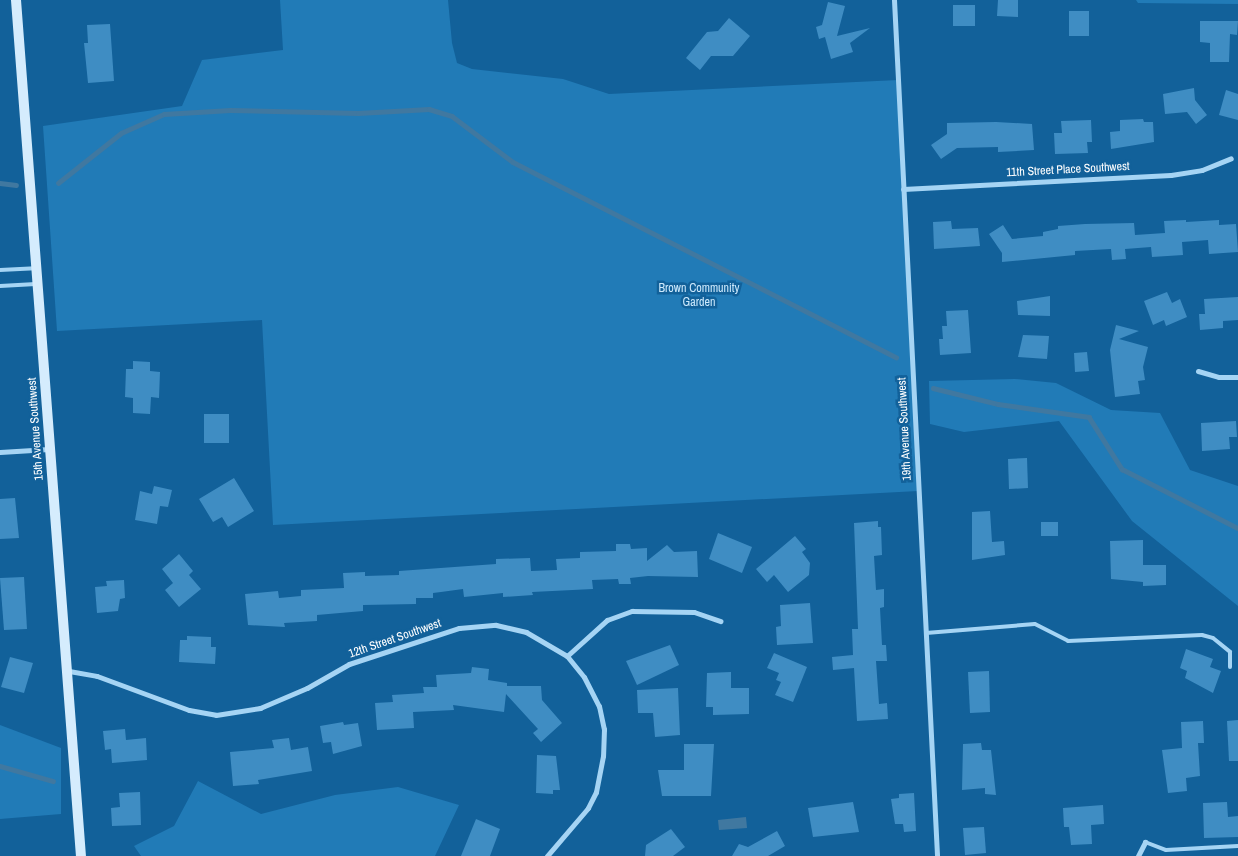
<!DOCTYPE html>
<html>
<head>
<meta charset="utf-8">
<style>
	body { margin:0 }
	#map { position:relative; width:1238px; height:856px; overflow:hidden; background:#12619a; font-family:"Archivo Narrow",sans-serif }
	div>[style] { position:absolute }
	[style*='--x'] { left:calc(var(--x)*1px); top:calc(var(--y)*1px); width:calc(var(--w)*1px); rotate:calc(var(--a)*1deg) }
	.green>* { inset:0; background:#217bb7 }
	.water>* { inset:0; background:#4078a0 }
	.stream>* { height:4.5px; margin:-2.25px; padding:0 2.25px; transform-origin:2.25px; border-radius:2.25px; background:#4078a0 }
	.building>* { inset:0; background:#3f8dc3 }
	.lane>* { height:4px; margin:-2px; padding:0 2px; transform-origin:2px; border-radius:2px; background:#a5d4f4 }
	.street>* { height:5px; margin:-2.5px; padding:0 2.5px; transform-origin:2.5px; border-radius:2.5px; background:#a5d4f4 }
	.secondary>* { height:10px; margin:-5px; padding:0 5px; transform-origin:5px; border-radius:5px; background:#d5ecfd }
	span { translate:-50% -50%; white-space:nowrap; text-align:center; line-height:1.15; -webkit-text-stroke:5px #12619a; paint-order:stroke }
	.street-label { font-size:12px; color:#fff }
	.park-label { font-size:12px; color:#ceeafd }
</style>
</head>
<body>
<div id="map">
	<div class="green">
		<div style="clip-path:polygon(280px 0,448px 0,452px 43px,457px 63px,472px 69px,563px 79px,609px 94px,898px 80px,918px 491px,273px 525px,262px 320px,57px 331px,43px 126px,182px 106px,202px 60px,283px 50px)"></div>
		<div style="clip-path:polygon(1136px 0,1238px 0,1238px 4px,1138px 3px)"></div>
		<div style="clip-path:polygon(1015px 379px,1056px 383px,1111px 410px,1160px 413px,1190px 470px,1238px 486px,1238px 606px,1132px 521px,1059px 421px,964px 432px,930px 424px,929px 381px)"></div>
		<div style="clip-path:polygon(0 725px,61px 748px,61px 814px,0 819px)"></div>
		<div style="clip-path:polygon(198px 781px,261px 814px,335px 795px,398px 787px,459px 805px,435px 856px,141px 856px,134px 846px,174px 826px)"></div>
	</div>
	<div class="water">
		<div style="clip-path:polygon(746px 817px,747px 828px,719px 830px,718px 820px)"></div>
	</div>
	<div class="stream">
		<div style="--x:0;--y:183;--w:16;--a:7"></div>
		<div style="--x:58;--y:183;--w:80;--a:-38.4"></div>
		<div style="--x:121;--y:133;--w:47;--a:-23.8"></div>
		<div style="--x:164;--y:114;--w:66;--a:-3.5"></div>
		<div style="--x:230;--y:110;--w:128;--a:1.3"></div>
		<div style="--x:358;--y:113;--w:71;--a:-3.2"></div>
		<div style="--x:429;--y:109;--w:24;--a:17"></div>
		<div style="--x:452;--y:116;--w:76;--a:37"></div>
		<div style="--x:513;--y:162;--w:430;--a:27"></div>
		<div style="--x:933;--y:388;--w:67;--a:13.8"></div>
		<div style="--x:998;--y:404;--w:92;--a:8.1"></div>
		<div style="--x:1089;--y:417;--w:62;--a:57.6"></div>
		<div style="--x:1122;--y:469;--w:130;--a:27"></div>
		<div style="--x:0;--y:766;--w:55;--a:15.8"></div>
	</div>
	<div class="building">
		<div style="clip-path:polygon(998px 0,1018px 0,1018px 17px,997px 16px)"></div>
		<div style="clip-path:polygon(828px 2px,845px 6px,837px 36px,870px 28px,850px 43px,853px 52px,831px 59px,825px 37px,819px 39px,816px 27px,822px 25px)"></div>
		<div style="clip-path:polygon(953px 5px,975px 5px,975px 26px,953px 26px)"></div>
		<div style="clip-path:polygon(1069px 11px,1089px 11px,1089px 36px,1069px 36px)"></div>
		<div style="clip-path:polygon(729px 18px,750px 36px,733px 56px,711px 56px,700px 70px,686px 58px,707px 32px,718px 31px)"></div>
		<div style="clip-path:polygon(1200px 21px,1238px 21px,1237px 35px,1230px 34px,1229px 62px,1210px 62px,1210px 43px,1200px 42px)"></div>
		<div style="clip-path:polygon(110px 24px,114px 81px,88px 83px,84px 43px,88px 43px,87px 25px)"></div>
		<div style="clip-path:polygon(1194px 88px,1195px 100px,1207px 115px,1196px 124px,1187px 112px,1165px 114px,1163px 94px)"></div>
		<div style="clip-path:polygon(1226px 90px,1238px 94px,1238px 120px,1219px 115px)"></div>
		<div style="clip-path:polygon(1143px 119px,1144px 122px,1153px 122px,1154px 142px,1111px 149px,1110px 132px,1120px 131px,1120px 120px)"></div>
		<div style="clip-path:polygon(1091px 120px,1092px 142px,1087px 142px,1088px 153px,1055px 154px,1054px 133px,1062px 133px,1061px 121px)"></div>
		<div style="clip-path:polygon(996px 122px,1032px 124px,1034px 150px,998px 152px,998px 147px,957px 148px,941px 159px,931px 145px,947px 134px,947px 123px)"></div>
		<div style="clip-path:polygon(1186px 220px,1186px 222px,1219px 220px,1219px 225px,1236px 224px,1238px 252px,1209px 254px,1208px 240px,1182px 242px,1183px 255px,1152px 257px,1151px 247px,1125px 249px,1126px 259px,1112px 260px,1111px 249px,1075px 251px,1075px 255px,1002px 262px,1002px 253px,989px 234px,1003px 225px,1012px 239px,1043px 236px,1043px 232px,1058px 229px,1058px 226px,1085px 224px,1134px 223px,1135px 235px,1165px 233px,1164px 221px)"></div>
		<div style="clip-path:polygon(951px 221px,952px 229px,978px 228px,980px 246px,934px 249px,933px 222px)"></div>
		<div style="clip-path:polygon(1167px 292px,1172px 303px,1180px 299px,1187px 317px,1166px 326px,1164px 320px,1153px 325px,1144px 301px)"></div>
		<div style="clip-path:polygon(1050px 296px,1050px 316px,1018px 315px,1017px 301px)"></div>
		<div style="clip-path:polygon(1238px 297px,1238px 320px,1223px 321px,1223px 328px,1200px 330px,1199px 314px,1205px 314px,1204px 299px)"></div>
		<div style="clip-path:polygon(968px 310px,971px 353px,940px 355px,939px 339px,943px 339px,942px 326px,947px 326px,946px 311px)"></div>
		<div style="clip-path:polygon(1116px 325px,1139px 331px,1119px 339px,1148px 347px,1143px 367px,1145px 380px,1138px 381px,1140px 394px,1115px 397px,1110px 350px)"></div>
		<div style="clip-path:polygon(1023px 335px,1049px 336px,1047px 359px,1018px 357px)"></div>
		<div style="clip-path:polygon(1087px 352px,1089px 371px,1075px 372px,1074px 353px)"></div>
		<div style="clip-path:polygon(133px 361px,150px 362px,150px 371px,160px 372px,159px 398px,151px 397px,150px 414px,133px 413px,133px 398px,125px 397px,126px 369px,133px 369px)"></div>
		<div style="clip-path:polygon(204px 414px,229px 414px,229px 443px,204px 443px)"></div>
		<div style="clip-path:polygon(1236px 421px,1237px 437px,1229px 437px,1230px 449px,1202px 451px,1201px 423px)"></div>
		<div style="clip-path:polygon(1027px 458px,1028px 488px,1009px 489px,1008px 459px)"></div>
		<div style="clip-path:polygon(234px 478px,254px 511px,228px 527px,222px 517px,213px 522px,199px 499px)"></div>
		<div style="clip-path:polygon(154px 486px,172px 490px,168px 507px,160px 506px,157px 524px,135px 520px,140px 491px,152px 494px)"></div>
		<div style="clip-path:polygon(15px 498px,19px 538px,0 539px,0 499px)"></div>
		<div style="clip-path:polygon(990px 511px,992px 542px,1004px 541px,1005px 555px,972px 560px,972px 512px)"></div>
		<div style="clip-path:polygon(878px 521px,878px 527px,881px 527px,882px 555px,874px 556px,876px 590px,884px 589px,884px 607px,880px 608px,882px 645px,886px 645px,887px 661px,876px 661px,879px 704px,887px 703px,888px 719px,857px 721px,854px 668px,833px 670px,832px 657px,853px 655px,852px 629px,858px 629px,854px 523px)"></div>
		<div style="clip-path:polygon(1041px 522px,1058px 522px,1058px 536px,1041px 536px)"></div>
		<div style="clip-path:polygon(718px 533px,752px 547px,742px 573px,709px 559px)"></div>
		<div style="clip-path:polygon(795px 536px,806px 549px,802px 552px,810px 563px,809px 575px,788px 592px,774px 575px,767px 582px,756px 569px)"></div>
		<div style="clip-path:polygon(1143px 540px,1143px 565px,1166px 565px,1166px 585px,1143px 586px,1143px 582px,1111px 579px,1110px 541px)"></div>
		<div style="clip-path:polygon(616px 544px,630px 544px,631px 549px,647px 548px,647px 561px,667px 545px,674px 552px,697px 551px,698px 577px,648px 576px,630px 578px,631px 584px,619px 584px,618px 579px,592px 580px,593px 589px,532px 592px,533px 595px,503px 597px,503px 593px,464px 597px,463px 589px,441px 592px,433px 593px,433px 598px,416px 598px,416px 604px,363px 605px,363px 611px,317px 615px,317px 621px,284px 623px,285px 627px,248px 625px,245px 594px,278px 591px,279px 598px,301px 596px,301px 590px,344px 588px,343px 573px,365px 572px,365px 576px,399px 575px,399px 571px,496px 564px,496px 559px,530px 558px,531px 571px,557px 570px,556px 559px,580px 558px,580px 552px,616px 551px)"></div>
		<div style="clip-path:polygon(179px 554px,193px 571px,189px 575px,201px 589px,179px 607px,165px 590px,173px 583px,162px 569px)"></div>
		<div style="clip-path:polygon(24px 577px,27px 629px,4px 630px,0 578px)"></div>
		<div style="clip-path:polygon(124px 580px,125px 598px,120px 599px,118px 611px,97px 613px,95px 587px,107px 586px,106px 581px)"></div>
		<div style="clip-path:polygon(810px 603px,813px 643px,777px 645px,776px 627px,781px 626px,780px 605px)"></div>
		<div style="clip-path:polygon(187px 636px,211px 637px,211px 647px,216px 647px,215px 664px,179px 662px,180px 640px,187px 640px)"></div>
		<div style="clip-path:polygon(670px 645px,679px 665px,637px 685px,626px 661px)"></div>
		<div style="clip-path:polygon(1186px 649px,1213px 659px,1210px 667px,1221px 671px,1213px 693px,1185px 678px,1187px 671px,1180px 668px)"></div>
		<div style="clip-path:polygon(774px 653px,807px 667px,793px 702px,775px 695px,781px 682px,776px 680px,779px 673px,767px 668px)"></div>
		<div style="clip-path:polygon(10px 657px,33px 663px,24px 693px,1px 687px)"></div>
		<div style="clip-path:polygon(472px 667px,489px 669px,488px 680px,507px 683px,507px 686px,541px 686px,542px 700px,562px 723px,541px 742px,533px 733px,538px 729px,506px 694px,504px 712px,453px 705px,454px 710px,413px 712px,414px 728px,377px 730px,375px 703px,393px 702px,392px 695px,424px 693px,423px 687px,437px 687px,436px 675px,471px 673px)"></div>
		<div style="clip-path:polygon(989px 671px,990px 712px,970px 713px,968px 672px)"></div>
		<div style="clip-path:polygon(731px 672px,731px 688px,749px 688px,749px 714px,713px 715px,713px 707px,706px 707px,707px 673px)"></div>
		<div style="clip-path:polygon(678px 688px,680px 735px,655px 737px,653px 713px,638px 713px,637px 690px)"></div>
		<div style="clip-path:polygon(1238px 720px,1238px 761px,1229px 761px,1227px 721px)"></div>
		<div style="clip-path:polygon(1203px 721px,1204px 743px,1198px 743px,1200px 776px,1186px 778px,1187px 791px,1168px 793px,1162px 750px,1182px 748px,1181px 722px)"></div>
		<div style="clip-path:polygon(343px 722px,344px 725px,358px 723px,362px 746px,333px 754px,331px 742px,323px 743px,320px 726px)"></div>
		<div style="clip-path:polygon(125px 729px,126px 740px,146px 738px,147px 760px,112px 763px,111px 749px,105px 750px,103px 731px)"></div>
		<div style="clip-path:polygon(289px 738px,291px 750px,308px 747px,312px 771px,258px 780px,259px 784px,233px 786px,230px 752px,274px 748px,272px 740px)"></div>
		<div style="clip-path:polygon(981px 743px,982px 750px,991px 750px,996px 795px,985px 794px,985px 788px,962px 790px,963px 744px)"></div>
		<div style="clip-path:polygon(684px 744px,714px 744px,711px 796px,662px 796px,658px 770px,684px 770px)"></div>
		<div style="clip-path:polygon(537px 755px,556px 756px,560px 790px,553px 790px,553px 794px,536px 793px)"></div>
		<div style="clip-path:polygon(140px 792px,141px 825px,112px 826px,111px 808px,120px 807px,119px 793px)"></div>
		<div style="clip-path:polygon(914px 793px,916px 831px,904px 832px,903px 824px,895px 824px,891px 799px,899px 798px,899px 794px)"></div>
		<div style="clip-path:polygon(853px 802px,859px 832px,813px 837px,808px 808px)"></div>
		<div style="clip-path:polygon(1227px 802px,1228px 817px,1238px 816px,1238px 837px,1204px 838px,1203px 803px)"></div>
		<div style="clip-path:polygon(1103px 805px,1104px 824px,1091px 825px,1092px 844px,1071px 845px,1069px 827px,1064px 827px,1063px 808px)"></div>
		<div style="clip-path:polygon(476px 819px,500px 829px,490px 856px,461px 856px)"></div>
		<div style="clip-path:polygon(984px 827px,986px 853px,965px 855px,963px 828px)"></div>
		<div style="clip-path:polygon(671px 829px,685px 847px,673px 856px,645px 856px,646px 845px)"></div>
		<div style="clip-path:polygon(777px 831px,785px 846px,768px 856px,732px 856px,739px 844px,748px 847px)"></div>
	</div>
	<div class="lane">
		<div style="--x:0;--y:270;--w:35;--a:-3"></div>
		<div style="--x:0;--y:286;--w:36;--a:-3"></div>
		<div style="--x:926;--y:633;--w:109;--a:-4.7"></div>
		<div style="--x:1035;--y:624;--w:37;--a:27"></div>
		<div style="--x:1068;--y:641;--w:134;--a:-2.6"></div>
		<div style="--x:1202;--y:635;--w:11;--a:15"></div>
		<div style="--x:1213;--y:638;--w:22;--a:39"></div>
		<div style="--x:1230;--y:652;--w:15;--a:90"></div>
		<div style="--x:1145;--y:842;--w:22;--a:21"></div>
		<div style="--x:1166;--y:850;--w:72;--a:-3.2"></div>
	</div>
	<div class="street">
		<div style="--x:894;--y:0;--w:857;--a:87.12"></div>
		<div style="--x:903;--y:189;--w:268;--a:-3"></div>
		<div style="--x:1171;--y:175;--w:31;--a:-9"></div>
		<div style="--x:1202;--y:170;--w:31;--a:-22"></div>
		<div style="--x:1198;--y:371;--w:22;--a:16"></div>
		<div style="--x:1219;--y:377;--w:19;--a:0"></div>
		<div style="--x:0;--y:452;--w:49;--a:-3.5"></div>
		<div style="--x:567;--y:656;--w:54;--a:-42"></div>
		<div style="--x:607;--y:620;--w:27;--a:-20"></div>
		<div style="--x:632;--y:611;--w:62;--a:0.9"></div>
		<div style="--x:694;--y:612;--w:28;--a:19"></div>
		<div style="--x:69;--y:671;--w:28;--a:10"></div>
		<div style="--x:97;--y:676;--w:98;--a:20.3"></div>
		<div style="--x:189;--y:710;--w:27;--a:10"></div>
		<div style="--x:216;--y:715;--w:45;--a:-9"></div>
		<div style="--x:260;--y:708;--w:51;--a:-23.1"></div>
		<div style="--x:307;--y:688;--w:48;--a:-29.7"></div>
		<div style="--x:349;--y:664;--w:116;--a:-18.1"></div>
		<div style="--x:459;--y:628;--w:37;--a:-5"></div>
		<div style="--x:496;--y:625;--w:31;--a:13"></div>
		<div style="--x:526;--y:632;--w:48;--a:30.3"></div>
		<div style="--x:567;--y:656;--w:27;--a:51"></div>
		<div style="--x:584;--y:677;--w:33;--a:63"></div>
		<div style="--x:599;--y:706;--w:24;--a:78"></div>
		<div style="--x:604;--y:729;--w:27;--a:92"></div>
		<div style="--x:603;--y:756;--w:37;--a:101"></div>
		<div style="--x:596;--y:792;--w:18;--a:117"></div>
		<div style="--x:588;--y:808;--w:63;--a:130.5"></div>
		<div style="--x:1138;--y:856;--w:16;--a:-63"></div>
	</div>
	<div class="secondary">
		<div style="--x:16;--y:0;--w:858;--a:85.66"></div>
	</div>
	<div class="street-label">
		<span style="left:1068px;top:170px;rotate:-3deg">11th Street Place Southwest</span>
		<span style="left:36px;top:429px;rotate:-94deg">15th Avenue Southwest</span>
		<span style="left:905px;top:429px;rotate:-93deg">19th Avenue Southwest</span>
		<span style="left:395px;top:639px;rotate:-19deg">12th Street Southwest</span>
	</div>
	<div class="park-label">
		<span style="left:699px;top:296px">Brown Community<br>Garden</span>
	</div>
</div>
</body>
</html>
